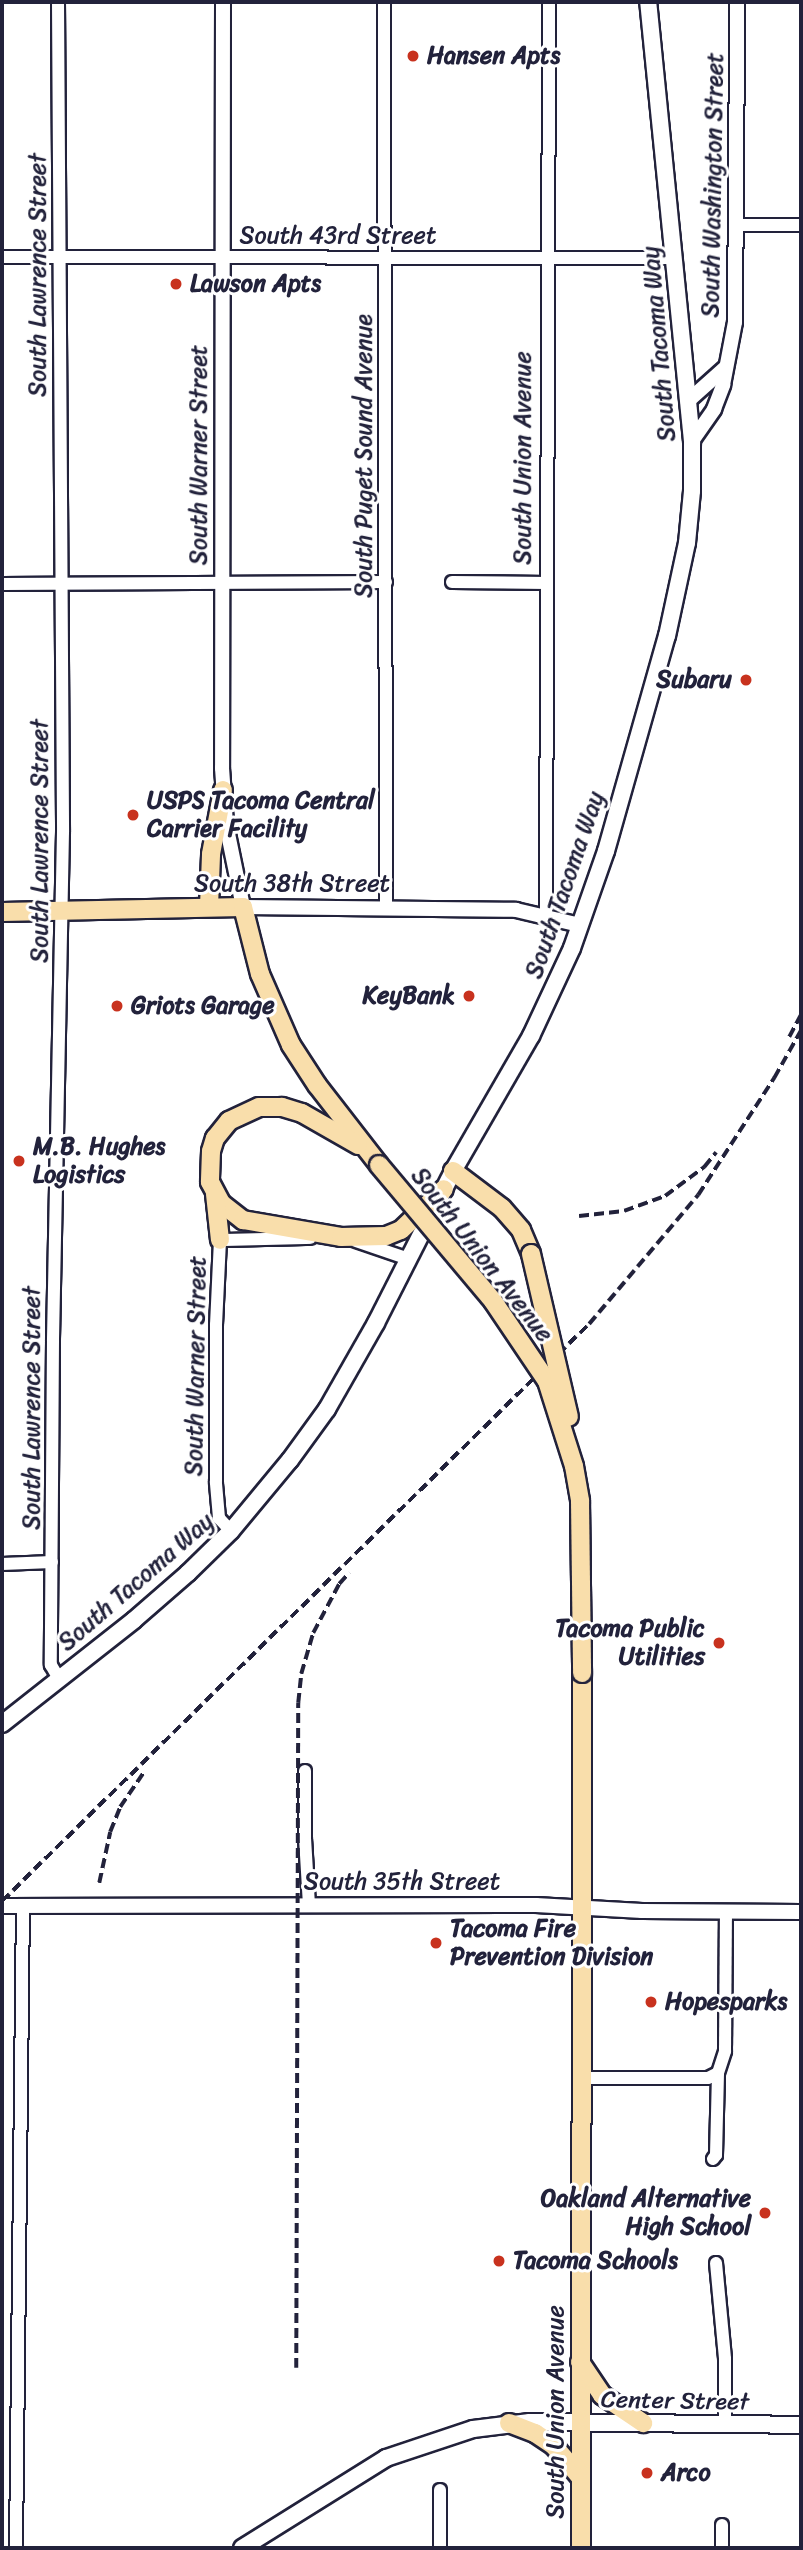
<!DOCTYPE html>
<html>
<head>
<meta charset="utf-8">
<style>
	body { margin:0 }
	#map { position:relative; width:803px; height:2550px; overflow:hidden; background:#fff; font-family:Sriracha,sans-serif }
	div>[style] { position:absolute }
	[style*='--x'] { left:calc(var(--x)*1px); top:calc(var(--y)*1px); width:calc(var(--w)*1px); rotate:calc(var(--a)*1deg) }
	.roads { filter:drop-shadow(2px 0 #22223b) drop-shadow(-2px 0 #22223b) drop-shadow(0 2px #22223b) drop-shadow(0 -2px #22223b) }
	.minor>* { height:12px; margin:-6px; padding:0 6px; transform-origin:6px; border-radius:6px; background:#fff }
	.tertiary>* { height:14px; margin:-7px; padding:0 7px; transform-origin:7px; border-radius:7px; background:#fff }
	.secondary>* { height:16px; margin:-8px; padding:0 8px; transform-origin:8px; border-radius:8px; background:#fff }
	.primary>* { height:18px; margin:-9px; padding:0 9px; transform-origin:9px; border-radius:9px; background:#f9deab }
	.rail>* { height:3.5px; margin-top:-1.75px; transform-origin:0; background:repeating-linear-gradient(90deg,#22223b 0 10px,transparent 0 15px) }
	.bridges { filter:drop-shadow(2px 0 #22223b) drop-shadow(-2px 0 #22223b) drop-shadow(0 2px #22223b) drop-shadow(0 -2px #22223b) }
	.primary-bridge>* { height:18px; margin:-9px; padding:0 9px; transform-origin:9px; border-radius:9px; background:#f9deab }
	.dots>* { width:19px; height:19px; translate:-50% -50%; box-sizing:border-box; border:4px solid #fff; border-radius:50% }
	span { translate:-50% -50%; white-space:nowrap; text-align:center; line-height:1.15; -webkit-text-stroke:6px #fff; paint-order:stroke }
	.poi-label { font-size:24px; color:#22223b; font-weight:700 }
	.left { translate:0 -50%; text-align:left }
	.right { translate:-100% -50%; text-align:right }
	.street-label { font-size:24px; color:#22223b }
	.frame { position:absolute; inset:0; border:4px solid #22223b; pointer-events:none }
</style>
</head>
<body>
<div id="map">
	<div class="roads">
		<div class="minor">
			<div style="--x:58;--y:2;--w:830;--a:89.65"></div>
			<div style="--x:63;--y:832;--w:509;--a:91.13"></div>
			<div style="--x:53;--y:1341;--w:324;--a:90.4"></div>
			<div style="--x:51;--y:1665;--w:16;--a:60"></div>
			<div style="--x:384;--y:2;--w:907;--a:89.87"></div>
			<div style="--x:736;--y:225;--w:65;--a:0"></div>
			<div style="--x:2;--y:257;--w:672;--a:0.09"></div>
			<div style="--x:452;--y:582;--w:95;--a:0.6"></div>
			<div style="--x:2;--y:584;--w:384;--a:-0.3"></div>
			<div style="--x:546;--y:915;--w:913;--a:-89.81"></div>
			<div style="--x:356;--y:1241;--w:56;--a:18.8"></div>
			<div style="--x:231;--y:1531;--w:18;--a:-133"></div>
			<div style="--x:219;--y:1518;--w:37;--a:-95"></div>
			<div style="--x:216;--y:1481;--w:156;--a:-90"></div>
			<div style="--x:216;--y:1325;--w:85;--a:-87.3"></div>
			<div style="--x:220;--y:1240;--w:90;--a:-1.3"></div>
			<div style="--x:2;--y:1564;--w:50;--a:-2.3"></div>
			<div style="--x:305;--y:1771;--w:67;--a:90"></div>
			<div style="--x:305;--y:1838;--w:67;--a:86.6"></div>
			<div style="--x:582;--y:2078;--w:126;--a:0"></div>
			<div style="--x:708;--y:2078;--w:11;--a:-27"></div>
			<div style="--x:713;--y:2159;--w:5;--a:-53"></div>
			<div style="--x:716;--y:2155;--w:82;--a:-88.6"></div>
			<div style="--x:718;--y:2073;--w:23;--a:-72"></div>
			<div style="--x:725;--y:2051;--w:138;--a:-89.6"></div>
			<div style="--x:716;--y:2263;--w:96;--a:84.6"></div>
			<div style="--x:725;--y:2359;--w:66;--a:90"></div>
			<div style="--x:16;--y:2548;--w:642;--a:-89.38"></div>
			<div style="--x:440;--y:2548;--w:58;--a:-90"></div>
			<div style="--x:722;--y:2548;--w:23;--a:-90"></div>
		</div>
		<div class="tertiary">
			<div style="--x:223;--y:2;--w:766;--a:90.07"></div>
			<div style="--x:222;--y:768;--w:56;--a:85.9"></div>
			<div style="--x:226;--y:824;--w:85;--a:78.4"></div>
			<div style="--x:243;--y:907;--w:273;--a:0.6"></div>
			<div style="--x:516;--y:910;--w:66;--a:13.2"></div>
			<div style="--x:688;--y:401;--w:51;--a:-41.8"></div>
			<div style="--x:692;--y:441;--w:39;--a:-55"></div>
			<div style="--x:714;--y:409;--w:26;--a:-69"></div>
			<div style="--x:723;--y:385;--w:64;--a:-79.2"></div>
			<div style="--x:735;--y:322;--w:320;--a:-89.6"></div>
			<div style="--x:2;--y:1906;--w:534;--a:-0.11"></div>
			<div style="--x:536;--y:1905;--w:106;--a:3.2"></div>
			<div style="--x:642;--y:1911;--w:159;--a:0.4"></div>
		</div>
		<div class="secondary">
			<div style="--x:2;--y:1724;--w:168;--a:-38.2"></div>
			<div style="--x:134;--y:1620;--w:72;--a:-41"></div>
			<div style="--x:188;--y:1573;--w:60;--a:-44.3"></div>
			<div style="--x:231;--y:1531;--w:92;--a:-50.3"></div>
			<div style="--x:290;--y:1460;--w:63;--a:-54"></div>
			<div style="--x:327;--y:1409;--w:99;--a:-60.3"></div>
			<div style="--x:376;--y:1323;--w:170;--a:-63.1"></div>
			<div style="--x:453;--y:1171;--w:156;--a:-60"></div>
			<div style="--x:531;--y:1036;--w:97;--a:-65"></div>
			<div style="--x:572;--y:948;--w:103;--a:-70.7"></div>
			<div style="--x:606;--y:851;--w:223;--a:-74.2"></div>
			<div style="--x:667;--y:636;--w:95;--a:-77.9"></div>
			<div style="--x:687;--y:543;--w:52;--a:-84.5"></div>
			<div style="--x:692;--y:491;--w:50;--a:-90"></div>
			<div style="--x:692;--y:441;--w:441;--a:-95.7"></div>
			<div style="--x:242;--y:2548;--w:170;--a:-32"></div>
			<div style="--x:386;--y:2458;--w:92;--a:-18.4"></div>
			<div style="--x:473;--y:2429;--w:57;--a:-7"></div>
			<div style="--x:530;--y:2422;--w:271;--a:0.6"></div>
		</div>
		<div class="primary">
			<div style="--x:209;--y:907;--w:53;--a:-87.8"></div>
			<div style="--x:211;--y:854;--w:65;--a:-79.4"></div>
			<div style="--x:2;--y:912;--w:241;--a:-1.2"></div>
			<div style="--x:243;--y:907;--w:69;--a:75.8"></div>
			<div style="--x:260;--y:974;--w:77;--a:66.4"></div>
			<div style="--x:291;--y:1045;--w:48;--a:57"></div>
			<div style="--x:317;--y:1085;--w:101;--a:52.2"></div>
			<div style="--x:358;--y:1145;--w:64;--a:-150.3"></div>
			<div style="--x:302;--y:1113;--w:21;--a:-163"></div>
			<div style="--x:282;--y:1107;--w:23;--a:180"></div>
			<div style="--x:259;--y:1107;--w:33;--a:155"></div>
			<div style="--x:229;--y:1121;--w:22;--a:129"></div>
			<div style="--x:215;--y:1138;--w:14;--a:107"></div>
			<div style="--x:211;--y:1151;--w:31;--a:92"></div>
			<div style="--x:210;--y:1182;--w:24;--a:62"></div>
			<div style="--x:221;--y:1203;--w:28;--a:38"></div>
			<div style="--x:243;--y:1220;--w:99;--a:9.8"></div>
			<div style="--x:341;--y:1237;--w:45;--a:-1.3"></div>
			<div style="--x:386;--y:1236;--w:16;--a:-22"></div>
			<div style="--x:401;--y:1230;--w:59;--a:-43.6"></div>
			<div style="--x:453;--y:1171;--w:61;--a:37.1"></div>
			<div style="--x:502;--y:1208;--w:29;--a:49"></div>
			<div style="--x:521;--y:1230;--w:26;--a:67"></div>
			<div style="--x:215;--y:1194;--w:46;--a:83.8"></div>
			<div style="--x:580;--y:2362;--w:40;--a:56"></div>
			<div style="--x:602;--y:2395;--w:50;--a:34.3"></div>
			<div style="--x:509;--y:2423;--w:28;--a:21"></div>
			<div style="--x:535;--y:2433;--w:23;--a:34"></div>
			<div style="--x:554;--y:2446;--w:42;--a:49.8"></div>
			<div style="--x:581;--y:2548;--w:875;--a:-89.93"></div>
		</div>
	</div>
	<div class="rail">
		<div style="--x:789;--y:1037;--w:26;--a:-62"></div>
		<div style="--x:579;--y:1216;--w:45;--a:-6.3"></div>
		<div style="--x:624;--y:1211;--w:44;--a:-20.1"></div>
		<div style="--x:665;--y:1196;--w:49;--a:-36.6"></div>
		<div style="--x:704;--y:1167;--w:19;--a:-51"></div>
		<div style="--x:99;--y:1883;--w:52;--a:-77.8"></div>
		<div style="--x:110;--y:1832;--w:27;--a:-68"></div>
		<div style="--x:120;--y:1807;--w:42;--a:-55.6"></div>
		<div style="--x:2;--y:1901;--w:823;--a:-44.51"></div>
		<div style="--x:589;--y:1324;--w:169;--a:-49.8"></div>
		<div style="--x:698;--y:1195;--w:140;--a:-57"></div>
		<div style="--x:774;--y:1078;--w:55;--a:-60.6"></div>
		<div style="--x:296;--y:2368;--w:665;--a:-89.83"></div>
		<div style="--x:298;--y:1703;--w:29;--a:-84"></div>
		<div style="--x:301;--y:1674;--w:43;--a:-73.7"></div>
		<div style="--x:313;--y:1633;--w:55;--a:-62"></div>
		<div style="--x:339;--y:1584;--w:15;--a:-48"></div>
	</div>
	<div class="bridges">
		<div class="primary-bridge">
			<div style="--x:379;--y:1165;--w:177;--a:50"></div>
			<div style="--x:493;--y:1301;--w:97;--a:56"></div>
			<div style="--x:547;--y:1381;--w:89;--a:72.4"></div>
			<div style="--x:574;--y:1466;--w:36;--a:80"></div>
			<div style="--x:580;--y:1501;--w:172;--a:89.3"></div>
			<div style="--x:531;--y:1254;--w:167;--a:76.9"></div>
		</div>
	</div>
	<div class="dots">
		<div style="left:413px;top:56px;background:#c8321e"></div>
		<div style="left:176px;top:284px;background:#c8321e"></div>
		<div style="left:746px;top:680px;background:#c8321e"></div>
		<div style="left:133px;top:815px;background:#c8321e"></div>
		<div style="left:469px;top:996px;background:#c8321e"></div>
		<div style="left:117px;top:1006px;background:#c8321e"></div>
		<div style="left:19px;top:1161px;background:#c8321e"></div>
		<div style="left:719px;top:1643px;background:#c8321e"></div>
		<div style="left:436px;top:1943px;background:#c8321e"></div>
		<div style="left:651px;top:2002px;background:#c8321e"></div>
		<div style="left:765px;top:2213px;background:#c8321e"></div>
		<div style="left:499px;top:2261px;background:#c8321e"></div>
		<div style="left:647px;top:2473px;background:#c8321e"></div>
	</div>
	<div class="poi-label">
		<span class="left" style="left:427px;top:56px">Hansen Apts</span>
		<span class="left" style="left:190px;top:284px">Lawson Apts</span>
		<span class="right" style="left:732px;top:680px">Subaru</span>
		<span class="left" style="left:147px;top:815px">USPS Tacoma Central<br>Carrier Facility</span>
		<span class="right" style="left:455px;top:996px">KeyBank</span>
		<span class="left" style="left:131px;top:1006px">Griots Garage</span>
		<span class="left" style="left:33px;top:1161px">M.B. Hughes<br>Logistics</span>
		<span class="right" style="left:705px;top:1643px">Tacoma Public<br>Utilities</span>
		<span class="left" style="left:450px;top:1943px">Tacoma Fire<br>Prevention Division</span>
		<span class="left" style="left:665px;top:2002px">Hopesparks</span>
		<span class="right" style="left:751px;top:2213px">Oakland Alternative<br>High School</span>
		<span class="left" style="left:513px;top:2261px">Tacoma Schools</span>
		<span class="left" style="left:661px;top:2473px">Arco</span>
	</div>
	<div class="street-label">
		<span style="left:713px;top:185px;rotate:-89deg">South Washington Street</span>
		<span style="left:338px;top:236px">South 43rd Street</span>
		<span style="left:38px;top:275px;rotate:-90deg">South Lawrence Street</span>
		<span style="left:659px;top:344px;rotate:-95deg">South Tacoma Way</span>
		<span style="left:199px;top:455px;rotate:-90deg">South Warner Street</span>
		<span style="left:364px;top:456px;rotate:-90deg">South Puget Sound Avenue</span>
		<span style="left:523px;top:458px;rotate:-90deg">South Union Avenue</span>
		<span style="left:40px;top:841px;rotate:-90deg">South Lawrence Street</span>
		<span style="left:292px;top:884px">South 38th Street</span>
		<span style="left:565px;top:885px;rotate:-71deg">South Tacoma Way</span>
		<span style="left:482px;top:1255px;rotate:52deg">South Union Avenue</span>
		<span style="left:196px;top:1366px;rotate:-89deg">South Warner Street</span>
		<span style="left:32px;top:1408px;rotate:-90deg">South Lawrence Street</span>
		<span style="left:136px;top:1582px;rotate:-41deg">South Tacoma Way</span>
		<span style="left:402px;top:1882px">South 35th Street</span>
		<span style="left:675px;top:2401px;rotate:1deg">Center Street</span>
		<span style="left:556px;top:2412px;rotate:-90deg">South Union Avenue</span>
	</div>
	<div class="frame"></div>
</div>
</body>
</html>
